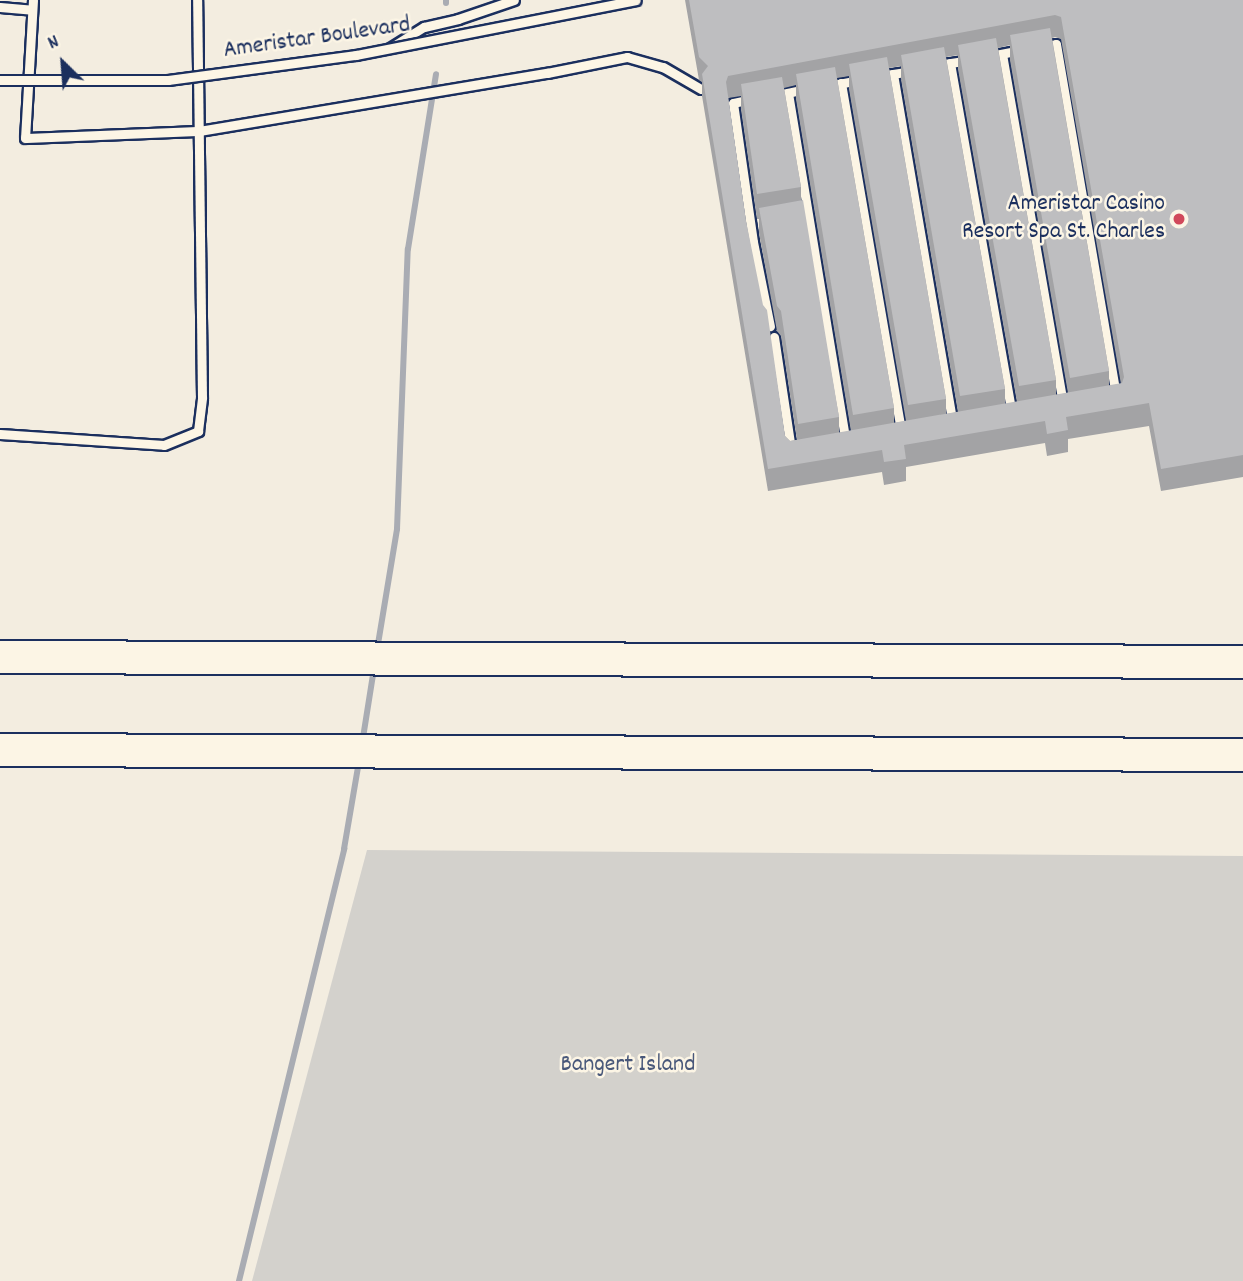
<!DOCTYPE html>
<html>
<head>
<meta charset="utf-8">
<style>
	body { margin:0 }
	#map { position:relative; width:1243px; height:1281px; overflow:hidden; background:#f3ede0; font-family:Dekko,sans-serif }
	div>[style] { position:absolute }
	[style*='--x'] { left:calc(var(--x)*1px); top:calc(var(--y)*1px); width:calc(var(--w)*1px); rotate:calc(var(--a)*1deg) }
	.green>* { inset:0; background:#d3d1cc }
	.stream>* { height:6px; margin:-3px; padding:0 3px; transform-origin:3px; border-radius:3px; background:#a9acb3 }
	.roads { filter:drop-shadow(2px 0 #1b2f5e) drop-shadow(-2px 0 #1b2f5e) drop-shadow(0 2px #1b2f5e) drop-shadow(0 -2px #1b2f5e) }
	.service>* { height:9px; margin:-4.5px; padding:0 4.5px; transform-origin:4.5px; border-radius:4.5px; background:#fcf5e5 }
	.motorway>* { height:32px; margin:-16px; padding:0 16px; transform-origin:16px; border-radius:16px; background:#fcf5e5 }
	.bridges { filter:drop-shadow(2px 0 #1b2f5e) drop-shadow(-2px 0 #1b2f5e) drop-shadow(0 2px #1b2f5e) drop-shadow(0 -2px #1b2f5e) }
	.service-bridge>* { height:9px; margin:-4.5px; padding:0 4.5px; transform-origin:4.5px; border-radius:4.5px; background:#fcf5e5 }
	.wall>* { inset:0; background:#a3a3a5 }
	.building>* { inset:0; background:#bebec0 }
	.dots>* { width:19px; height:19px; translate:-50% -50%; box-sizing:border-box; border:4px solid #fcf5e5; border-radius:50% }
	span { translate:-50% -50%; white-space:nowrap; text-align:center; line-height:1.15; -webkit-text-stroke:5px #fcf5e5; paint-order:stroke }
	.street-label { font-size:24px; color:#1b2f5e }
	.poi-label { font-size:24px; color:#1b2f5e }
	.right { translate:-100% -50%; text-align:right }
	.park-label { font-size:24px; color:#49587a }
	.north { position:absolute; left:28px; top:28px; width:70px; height:70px; -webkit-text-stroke:5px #fcf5e5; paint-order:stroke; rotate:335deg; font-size:19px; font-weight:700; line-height:28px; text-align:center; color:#1b2f5e }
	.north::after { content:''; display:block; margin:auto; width:24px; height:32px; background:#1b2f5e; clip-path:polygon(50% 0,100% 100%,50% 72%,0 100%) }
</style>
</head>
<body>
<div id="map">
	<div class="green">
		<div style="clip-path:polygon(367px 850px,1243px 856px,1243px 1281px,252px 1281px)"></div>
	</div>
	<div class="stream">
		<div style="--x:446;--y:3;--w:3;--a:-90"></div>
		<div style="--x:377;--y:650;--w:123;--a:-80.6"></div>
		<div style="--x:397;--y:529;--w:280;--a:-87.8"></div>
		<div style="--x:408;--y:249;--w:177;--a:-80.9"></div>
		<div style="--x:362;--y:744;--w:77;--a:-81"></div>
		<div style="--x:239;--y:1281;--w:445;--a:-76.3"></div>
		<div style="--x:344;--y:849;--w:89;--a:-80.3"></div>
	</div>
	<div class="roads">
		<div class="service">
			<div style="--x:33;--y:0;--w:138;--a:93.3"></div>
			<div style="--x:25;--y:138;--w:174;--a:-2.3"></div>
			<div style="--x:199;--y:131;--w:353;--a:-9.5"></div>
			<div style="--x:547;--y:73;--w:82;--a:-11.3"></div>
			<div style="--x:627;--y:57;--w:37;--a:16"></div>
			<div style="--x:663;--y:67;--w:44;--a:30.1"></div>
			<div style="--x:0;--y:7;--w:32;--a:5"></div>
			<div style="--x:1042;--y:47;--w:14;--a:-12"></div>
			<div style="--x:1056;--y:44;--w:356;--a:80.3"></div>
			<div style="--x:390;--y:48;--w:40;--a:-32"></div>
			<div style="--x:424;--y:27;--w:35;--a:-13"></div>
			<div style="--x:458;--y:19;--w:59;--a:-18.7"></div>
			<div style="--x:1002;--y:54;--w:356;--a:80.1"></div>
			<div style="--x:990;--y:56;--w:32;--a:-11"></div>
			<div style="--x:950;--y:63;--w:356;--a:80"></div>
			<div style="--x:938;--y:65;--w:31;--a:-9"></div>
			<div style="--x:893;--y:74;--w:355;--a:80.3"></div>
			<div style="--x:880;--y:76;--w:31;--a:-9"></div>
			<div style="--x:841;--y:83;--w:353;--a:80.2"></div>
			<div style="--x:828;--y:86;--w:32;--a:-11"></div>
			<div style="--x:788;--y:93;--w:355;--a:80.6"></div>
			<div style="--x:773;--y:96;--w:35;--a:-12"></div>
			<div style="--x:752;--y:99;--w:19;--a:168"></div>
			<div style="--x:733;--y:103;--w:140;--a:81.8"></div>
			<div style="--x:753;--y:242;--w:86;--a:78.6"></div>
			<div style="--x:774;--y:337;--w:114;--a:81.4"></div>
			<div style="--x:0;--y:434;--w:164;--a:3.8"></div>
			<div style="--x:164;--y:445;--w:37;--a:-22"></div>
			<div style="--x:198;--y:431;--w:34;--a:-83"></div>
			<div style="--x:202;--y:397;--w:397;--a:-90.7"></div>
		</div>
		<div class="motorway">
			<div style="--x:0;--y:657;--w:1243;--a:0.23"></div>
			<div style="--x:0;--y:750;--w:1243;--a:0.23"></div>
		</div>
	</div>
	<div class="bridges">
		<div class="service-bridge">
			<div style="--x:0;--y:80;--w:168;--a:0"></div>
			<div style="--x:168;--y:80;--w:190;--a:-7.6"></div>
			<div style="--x:356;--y:55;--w:285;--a:-11.1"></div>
		</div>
	</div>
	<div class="wall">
		<div style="clip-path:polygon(evenodd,685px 0,1243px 0,1243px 477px,1161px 491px,1149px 426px,1068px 439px,1068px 452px,1047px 456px,1045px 443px,906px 467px,906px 481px,884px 485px,882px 472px,768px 491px,702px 96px,702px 82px,699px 80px,685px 0,1055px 37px,1061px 39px,1121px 384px,1109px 386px,1109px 371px,1052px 38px,1055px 37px,685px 0,1010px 45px,1010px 60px,1068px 393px,1056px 395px,1056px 380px,998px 48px,1010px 45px,685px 0,958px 55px,958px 69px,1017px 402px,1005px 404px,1005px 389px,946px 57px,958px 55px,685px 0,901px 66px,901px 79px,958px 412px,946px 414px,946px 399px,889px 68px,901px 66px,685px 0,849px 76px,849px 89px,906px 421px,894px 423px,894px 408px,837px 78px,849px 76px,685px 0,796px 85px,796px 99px,851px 431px,839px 433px,839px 417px,801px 201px,801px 187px,784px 88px,796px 85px,685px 0,741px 96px,741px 109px,757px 219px,759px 219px,759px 233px,777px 331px,781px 336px,797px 440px,790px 441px,785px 436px,746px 221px,728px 98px,741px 96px)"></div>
	</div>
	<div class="building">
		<div style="clip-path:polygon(evenodd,689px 0,1243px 0,1243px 455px,1161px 469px,1149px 403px,1066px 417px,1068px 430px,1047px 434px,1045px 421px,904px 445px,906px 459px,884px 462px,882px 450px,768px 469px,702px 74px,708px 66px,699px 57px,689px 0,1055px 15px,1061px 17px,1124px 377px,1122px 383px,790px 441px,785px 436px,767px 310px,763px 305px,746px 221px,726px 82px,728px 76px,1055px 15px)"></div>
		<div style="clip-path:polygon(1050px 28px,1109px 371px,1070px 378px,1010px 35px)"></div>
		<div style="clip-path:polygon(996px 38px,1056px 380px,1019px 386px,958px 45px)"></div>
		<div style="clip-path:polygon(944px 47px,1005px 389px,960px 396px,901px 55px)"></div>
		<div style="clip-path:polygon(887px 57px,946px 399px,908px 405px,849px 64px)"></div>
		<div style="clip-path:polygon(835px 67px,894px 408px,853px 415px,796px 74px)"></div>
		<div style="clip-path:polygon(782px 77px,801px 187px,757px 194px,741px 84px)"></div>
		<div style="clip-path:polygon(803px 200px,839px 417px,798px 424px,781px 311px,777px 306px,759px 208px)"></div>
	</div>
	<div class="dots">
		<div style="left:1179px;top:219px;background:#d1495b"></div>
	</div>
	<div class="street-label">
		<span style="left:317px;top:39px;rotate:-8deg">Ameristar Boulevard</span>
	</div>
	<div class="poi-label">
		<span class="right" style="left:1165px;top:219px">Ameristar Casino<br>Resort Spa St. Charles</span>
	</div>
	<div class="park-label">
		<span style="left:628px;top:1066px">Bangert Island</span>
	</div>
	<div class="north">N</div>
</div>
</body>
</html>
